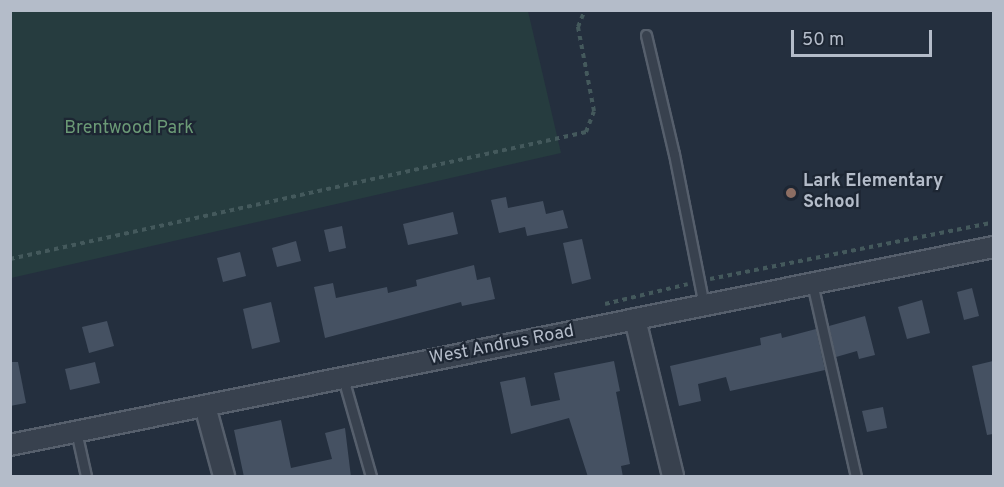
<!DOCTYPE html>
<html>
<head>
<meta charset="utf-8">
<style>
	body { margin:0 }
	#map { position:relative; width:1004px; height:487px; overflow:hidden; background:#242f3e; font-family:Overpass,sans-serif }
	div>[style] { position:absolute }
	[style*='--x'] { left:calc(var(--x)*1px); top:calc(var(--y)*1px); width:calc(var(--w)*1px); rotate:calc(var(--a)*1deg) }
	.green>* { inset:0; background:#263c3f }
	.building>* { inset:0; background:#455162 }
	.path>* { height:4px; margin-top:-2px; transform-origin:0; background:repeating-linear-gradient(90deg,#44595c 0 4.5px,transparent 0 9px) }
	.roads { filter:drop-shadow(2px 0 #565f6c) drop-shadow(-2px 0 #565f6c) drop-shadow(0 2px #565f6c) drop-shadow(0 -2px #565f6c) }
	.service>* { height:9px; margin:-4.5px; padding:0 4.5px; transform-origin:4.5px; border-radius:4.5px; background:#38414e }
	.minor>* { height:20px; margin:-10px; padding:0 10px; transform-origin:10px; border-radius:10px; background:#38414e }
	.dots>* { width:16px; height:16px; translate:-50% -50%; box-sizing:border-box; border:3px solid #1d2633; border-radius:50% }
	span { translate:-50% -50%; white-space:nowrap; text-align:center; line-height:1.15; -webkit-text-stroke:4.5px #1d2633; paint-order:stroke }
	.park-label { font-size:18px; color:#6b9a76 }
	.poi-label { font-size:18px; color:#b4bcc9; font-weight:700 }
	.left { translate:0 -50%; text-align:left }
	.street-label { font-size:18px; color:#b4bcc9 }
	.frame { position:absolute; inset:0; border:12px solid #b4bcc9; pointer-events:none }
	.scale { position:absolute; left:791px; top:30px; width:141px; height:27px; box-sizing:border-box; border:3px solid #b4bcc9; border-top:0; padding-left:8px; font-size:18px; line-height:21px; white-space:nowrap; color:#b4bcc9; -webkit-text-stroke:4px #1d2633; paint-order:stroke }
</style>
</head>
<body>
<div id="map">
	<div class="green">
		<div style="clip-path:polygon(10px 11px,528px 11px,561px 153px,11px 278px)"></div>
	</div>
	<div class="building">
		<div style="clip-path:polygon(506px 197px,508px 208px,543px 201px,546px 214px,563px 210px,568px 228px,527px 236px,525px 227px,499px 233px,491px 200px)"></div>
		<div style="clip-path:polygon(453px 212px,458px 234px,408px 245px,403px 224px)"></div>
		<div style="clip-path:polygon(342px 226px,346px 248px,329px 252px,324px 230px)"></div>
		<div style="clip-path:polygon(582px 239px,591px 279px,572px 284px,563px 243px)"></div>
		<div style="clip-path:polygon(296px 241px,301px 261px,277px 267px,272px 248px)"></div>
		<div style="clip-path:polygon(240px 252px,246px 276px,223px 282px,217px 258px)"></div>
		<div style="clip-path:polygon(474px 265px,477px 280px,490px 277px,495px 299px,462px 306px,461px 302px,325px 338px,314px 287px,333px 283px,336px 298px,387px 287px,388px 293px,417px 286px,416px 280px)"></div>
		<div style="clip-path:polygon(972px 288px,979px 316px,964px 320px,957px 292px)"></div>
		<div style="clip-path:polygon(922px 300px,930px 333px,907px 339px,898px 307px)"></div>
		<div style="clip-path:polygon(271px 302px,280px 342px,252px 349px,243px 309px)"></div>
		<div style="clip-path:polygon(865px 316px,875px 355px,859px 359px,857px 351px,836px 357px,829px 326px)"></div>
		<div style="clip-path:polygon(107px 321px,114px 346px,89px 353px,82px 327px)"></div>
		<div style="clip-path:polygon(816px 329px,825px 370px,730px 391px,726px 377px,698px 384px,701px 401px,679px 406px,670px 366px,761px 345px,760px 338px,781px 333px,782px 338px)"></div>
		<div style="clip-path:polygon(614px 361px,620px 391px,616px 392px,630px 464px,621px 466px,623px 477px,588px 477px,569px 418px,511px 434px,500px 382px,525px 377px,531px 406px,560px 400px,554px 373px)"></div>
		<div style="clip-path:polygon(993px 361px,993px 434px,987px 435px,972px 366px)"></div>
		<div style="clip-path:polygon(10px 362px,18px 362px,26px 403px,10px 406px)"></div>
		<div style="clip-path:polygon(95px 362px,100px 383px,70px 390px,65px 369px)"></div>
		<div style="clip-path:polygon(883px 407px,887px 428px,867px 432px,862px 411px)"></div>
		<div style="clip-path:polygon(281px 420px,291px 468px,332px 459px,325px 433px,345px 428px,351px 477px,244px 477px,234px 430px)"></div>
	</div>
	<div class="path">
		<div style="--x:10;--y:259;--w:590;--a:-12.43"></div>
		<div style="--x:586;--y:132;--w:22;--a:-69"></div>
		<div style="--x:594;--y:111;--w:86;--a:-100.8"></div>
		<div style="--x:578;--y:27;--w:18;--a:-68"></div>
		<div style="--x:710;--y:279;--w:290;--a:-11.3"></div>
		<div style="--x:605;--y:304;--w:85;--a:-13.5"></div>
	</div>
	<div class="roads">
		<div class="service">
			<div style="--x:646;--y:35;--w:122;--a:76.8"></div>
			<div style="--x:674;--y:154;--w:154;--a:78.8"></div>
			<div style="--x:812;--y:283;--w:198;--a:77.2"></div>
			<div style="--x:343;--y:378;--w:102;--a:74.1"></div>
			<div style="--x:76;--y:431;--w:46;--a:77.5"></div>
		</div>
		<div class="minor">
			<div style="--x:635;--y:319;--w:162;--a:76.4"></div>
			<div style="--x:205;--y:406;--w:73;--a:74.8"></div>
			<div style="--x:10;--y:445;--w:1004;--a:-11.38"></div>
		</div>
	</div>
	<div class="dots">
		<div style="left:791px;top:193px;background:#8d6e63"></div>
	</div>
	<div class="park-label">
		<span style="left:129px;top:129px">Brentwood Park</span>
	</div>
	<div class="poi-label">
		<span class="left" style="left:803px;top:193px">Lark Elementary<br>School</span>
	</div>
	<div class="street-label">
		<span style="left:502px;top:346px;rotate:-11deg">West Andrus Road</span>
	</div>
	<div class="frame"></div>
	<div class="scale">50 m</div>
</div>
</body>
</html>
